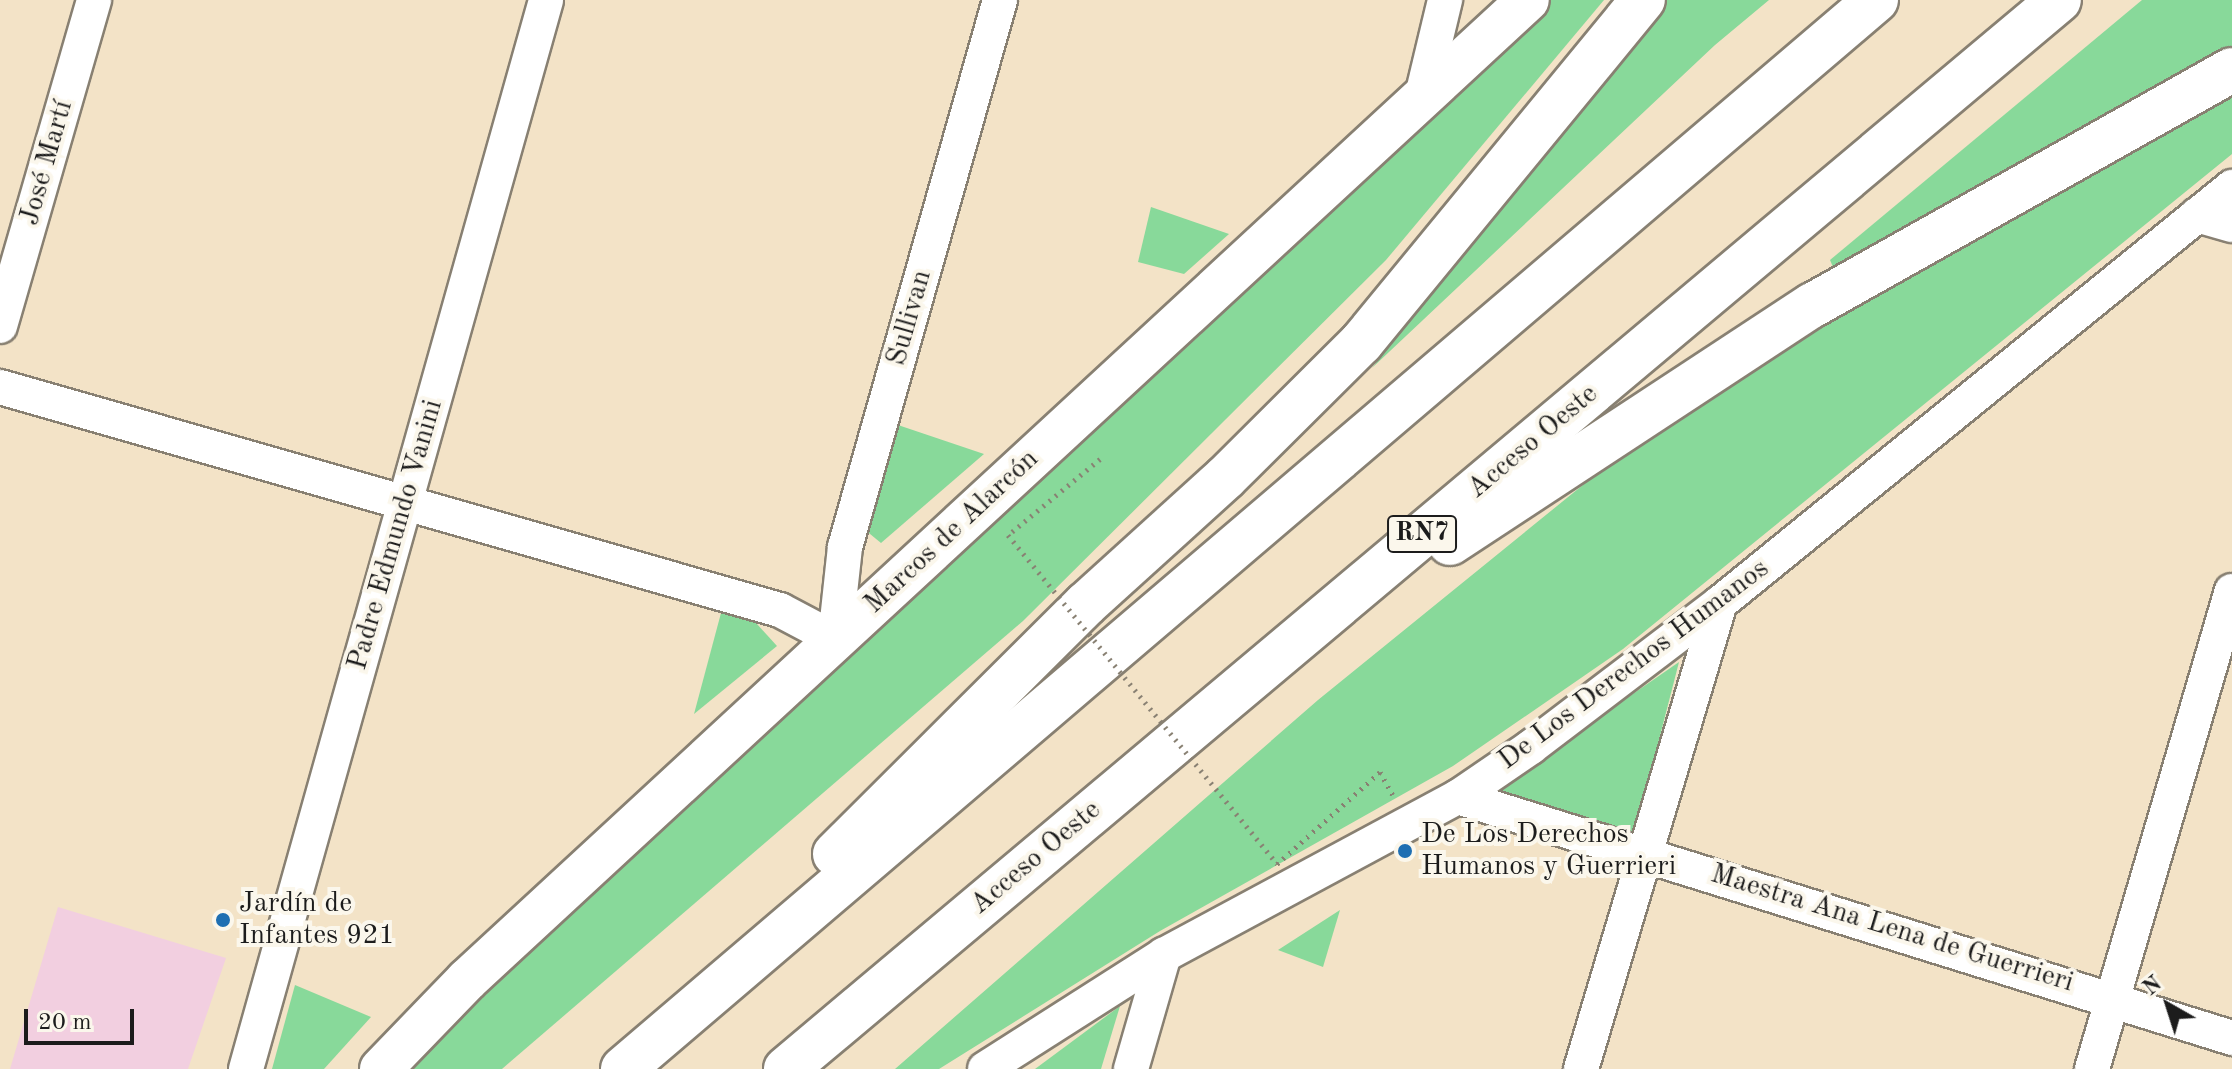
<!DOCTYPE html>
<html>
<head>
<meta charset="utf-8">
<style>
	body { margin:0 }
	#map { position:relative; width:2232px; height:1069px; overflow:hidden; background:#f3e3c7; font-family:"Old Standard TT",serif }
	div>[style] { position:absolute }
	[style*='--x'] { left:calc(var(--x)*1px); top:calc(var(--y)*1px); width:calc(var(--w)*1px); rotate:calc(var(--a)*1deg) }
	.built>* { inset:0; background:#f2cfe0 }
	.green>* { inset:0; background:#88d99a }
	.path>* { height:5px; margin-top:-2.5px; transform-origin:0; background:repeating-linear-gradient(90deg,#888072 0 2px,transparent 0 8px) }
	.roads { filter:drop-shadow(2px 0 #888072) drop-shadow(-2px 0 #888072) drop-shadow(0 2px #888072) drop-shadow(0 -2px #888072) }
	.minor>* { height:34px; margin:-17px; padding:0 17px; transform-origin:17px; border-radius:17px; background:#fff }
	.tertiary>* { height:42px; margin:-21px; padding:0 21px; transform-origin:21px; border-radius:21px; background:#fff }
	.motorway>* { height:44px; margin:-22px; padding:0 22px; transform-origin:22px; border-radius:22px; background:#fff }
	.path-bridge>* { height:5px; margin-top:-2.5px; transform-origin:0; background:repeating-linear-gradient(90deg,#888072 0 2px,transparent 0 8px) }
	.dots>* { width:22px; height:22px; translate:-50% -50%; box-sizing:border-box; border:4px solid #fbf7ec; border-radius:50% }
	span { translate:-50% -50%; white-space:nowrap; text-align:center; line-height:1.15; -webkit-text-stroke:8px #fbf7ec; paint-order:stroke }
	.shield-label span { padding:2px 6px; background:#fbf7ec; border:2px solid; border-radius:6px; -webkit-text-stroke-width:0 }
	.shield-label { font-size:26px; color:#1c1c1c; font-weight:700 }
	.street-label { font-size:28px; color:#1c1c1c }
	.poi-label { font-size:28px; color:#1c1c1c }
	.left { translate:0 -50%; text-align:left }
	.north { position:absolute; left:2128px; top:965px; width:80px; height:80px; -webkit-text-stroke:6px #fbf7ec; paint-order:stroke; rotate:321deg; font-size:22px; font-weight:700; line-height:32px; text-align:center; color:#1c1c1c }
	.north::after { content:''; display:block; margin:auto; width:28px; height:36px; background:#1c1c1c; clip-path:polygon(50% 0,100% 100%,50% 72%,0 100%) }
	.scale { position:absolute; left:24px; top:1009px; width:110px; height:36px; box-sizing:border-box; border:4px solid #1c1c1c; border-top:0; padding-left:10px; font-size:24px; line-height:28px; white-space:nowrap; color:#1c1c1c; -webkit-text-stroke:6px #fbf7ec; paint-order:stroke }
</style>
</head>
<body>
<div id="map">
	<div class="built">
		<div style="clip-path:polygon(58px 907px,226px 958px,188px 1069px,10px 1069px)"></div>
	</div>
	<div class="green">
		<div style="clip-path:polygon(1544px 0,1604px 0,1386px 260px,1023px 621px,502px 1069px,399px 1069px)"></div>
		<div style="clip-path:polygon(1664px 0,1769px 0,1715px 45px,1372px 368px)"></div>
		<div style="clip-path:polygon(2142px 0,2232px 0,2232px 53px,1833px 267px,1830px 260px)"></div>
		<div style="clip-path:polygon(2232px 81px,2232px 154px,1623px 649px,1453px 766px,1160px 931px,939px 1069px,895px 1069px,1318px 700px,1626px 450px,1752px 364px)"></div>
		<div style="clip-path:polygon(1151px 207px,1229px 234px,1184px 274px,1138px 262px)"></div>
		<div style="clip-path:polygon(895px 424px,984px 454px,881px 543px,864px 529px)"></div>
		<div style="clip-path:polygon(721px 613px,756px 623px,777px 646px,694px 714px)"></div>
		<div style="clip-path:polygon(1679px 662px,1633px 841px,1478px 801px)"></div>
		<div style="clip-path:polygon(1340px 910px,1323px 967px,1278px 950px)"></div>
		<div style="clip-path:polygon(295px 985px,371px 1017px,324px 1069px,272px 1069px)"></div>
		<div style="clip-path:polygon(1120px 1006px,1101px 1069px,1035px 1069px)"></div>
	</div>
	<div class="path">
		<div style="--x:1380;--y:772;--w:26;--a:61"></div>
	</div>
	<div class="roads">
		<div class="minor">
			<div style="--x:1422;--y:96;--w:99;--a:-76.5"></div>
			<div style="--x:2197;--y:215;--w:36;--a:16"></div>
			<div style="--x:0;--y:326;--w:339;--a:-73.9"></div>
			<div style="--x:0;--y:387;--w:811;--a:15.96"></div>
			<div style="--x:780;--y:610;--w:62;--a:27.8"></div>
			<div style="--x:835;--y:639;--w:93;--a:-83.8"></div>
			<div style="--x:845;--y:547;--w:569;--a:-74.18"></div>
			<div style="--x:1458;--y:797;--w:811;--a:17.29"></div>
			<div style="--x:246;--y:1069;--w:1110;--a:-74.32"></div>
			<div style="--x:985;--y:1069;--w:212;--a:-32.5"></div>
			<div style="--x:1164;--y:955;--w:334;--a:-28.3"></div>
			<div style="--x:1458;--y:797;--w:88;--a:-34.4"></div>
			<div style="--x:1531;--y:747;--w:238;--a:-37.3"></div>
			<div style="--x:1720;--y:603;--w:660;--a:-39.09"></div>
			<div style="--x:1131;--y:1069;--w:119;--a:-73.9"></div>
			<div style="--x:1581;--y:1069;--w:486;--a:-73.4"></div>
			<div style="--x:2092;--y:1069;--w:498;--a:-73.7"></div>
		</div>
		<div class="tertiary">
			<div style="--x:381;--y:1069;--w:124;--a:-46"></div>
			<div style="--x:467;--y:980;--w:1444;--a:-42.73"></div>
		</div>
		<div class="motorway">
			<div style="--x:1450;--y:543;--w:434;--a:-33.3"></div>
			<div style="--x:1813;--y:305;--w:480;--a:-29.3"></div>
			<div style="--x:835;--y:854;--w:354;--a:-44.9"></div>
			<div style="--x:1086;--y:604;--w:188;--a:-42.2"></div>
			<div style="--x:1225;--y:478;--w:192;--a:-44.8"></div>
			<div style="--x:1361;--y:343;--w:444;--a:-50.6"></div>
			<div style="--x:623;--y:1069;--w:1647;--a:-40.47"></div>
			<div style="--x:786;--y:1069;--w:1662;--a:-40.02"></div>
		</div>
	</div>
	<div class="path-bridge">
		<div style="--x:1100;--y:459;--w:119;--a:140.4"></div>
		<div style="--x:1008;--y:535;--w:425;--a:50.7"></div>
		<div style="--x:1277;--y:864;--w:138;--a:-41.8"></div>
	</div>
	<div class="dots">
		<div style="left:1405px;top:851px;background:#1f6fb2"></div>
		<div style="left:223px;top:920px;background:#1f6fb2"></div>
	</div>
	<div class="shield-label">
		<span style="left:1422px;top:534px">RN7</span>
	</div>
	<div class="street-label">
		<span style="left:47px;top:163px;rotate:-74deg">José Martí</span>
		<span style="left:910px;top:318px;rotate:-74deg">Sullivan</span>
		<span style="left:1533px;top:442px;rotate:-40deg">Acceso Oeste</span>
		<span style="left:952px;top:532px;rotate:-43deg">Marcos de Alarcón</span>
		<span style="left:396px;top:535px;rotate:-74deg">Padre Edmundo Vanini</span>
		<span style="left:1634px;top:665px;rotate:-37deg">De Los Derechos Humanos</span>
		<span style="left:1036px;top:858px;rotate:-40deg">Acceso Oeste</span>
		<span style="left:1892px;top:929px;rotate:17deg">Maestra Ana Lena de Guerrieri</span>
	</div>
	<div class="poi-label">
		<span class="left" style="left:1421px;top:851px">De Los Derechos<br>Humanos y Guerrieri</span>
		<span class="left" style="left:239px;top:920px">Jardín de<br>Infantes 921</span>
	</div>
	<div class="north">N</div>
	<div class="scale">20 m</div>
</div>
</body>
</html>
